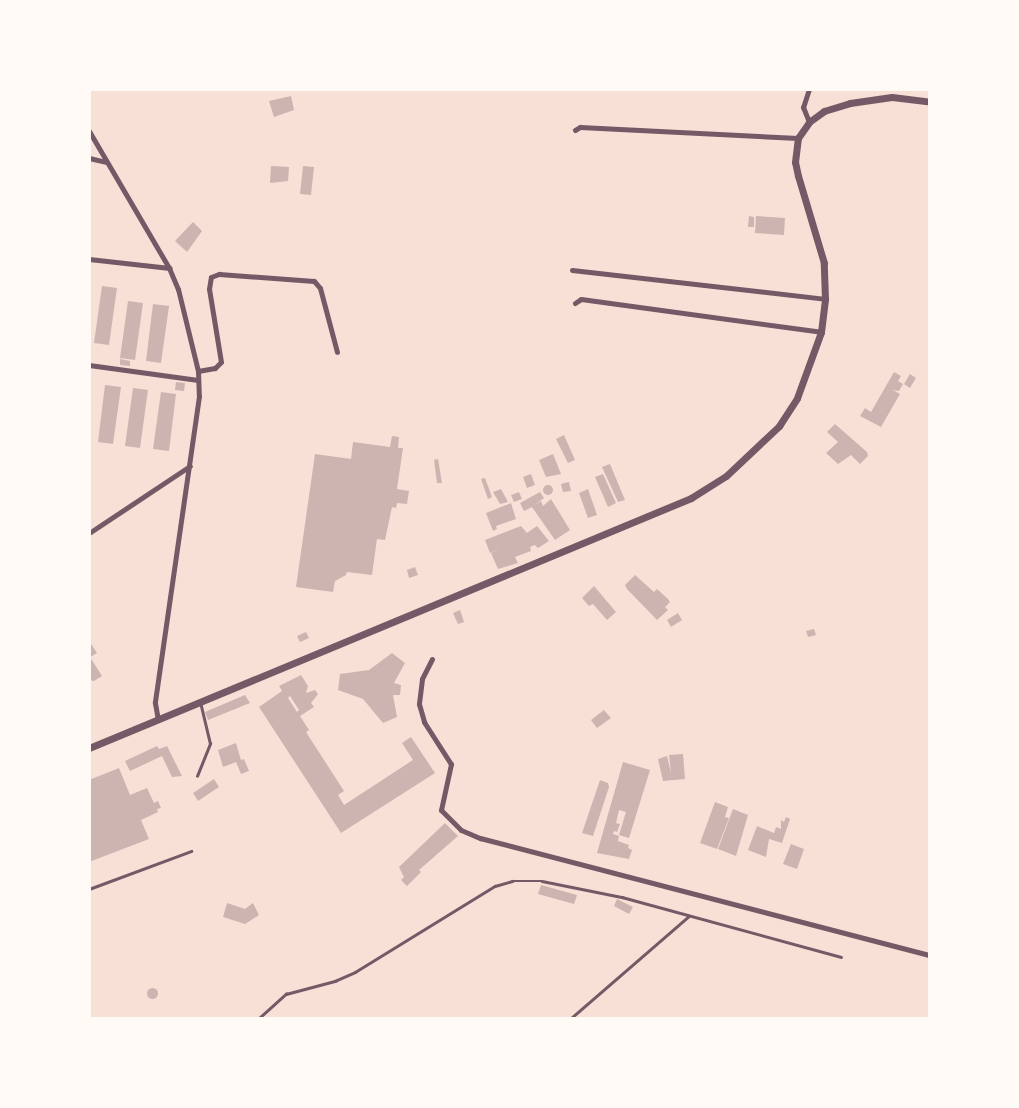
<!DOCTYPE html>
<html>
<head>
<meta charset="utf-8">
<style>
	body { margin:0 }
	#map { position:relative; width:1019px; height:1108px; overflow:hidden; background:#f7e1d7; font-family:Ubuntu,sans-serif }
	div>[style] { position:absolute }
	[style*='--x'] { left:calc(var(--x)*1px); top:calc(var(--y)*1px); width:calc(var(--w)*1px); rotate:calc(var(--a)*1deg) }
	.building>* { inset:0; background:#ccb4b1 }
	.round { border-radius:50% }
	.service>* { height:2.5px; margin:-1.25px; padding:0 1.25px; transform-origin:1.25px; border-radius:1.25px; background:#755966 }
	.minor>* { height:5px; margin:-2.5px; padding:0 2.5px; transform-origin:2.5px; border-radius:2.5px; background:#755966 }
	.tertiary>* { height:7px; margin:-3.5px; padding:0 3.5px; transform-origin:3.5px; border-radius:3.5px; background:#755966 }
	span { translate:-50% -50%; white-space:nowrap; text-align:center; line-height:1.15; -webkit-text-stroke:5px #fffaf5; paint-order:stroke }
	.frame { position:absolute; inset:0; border:91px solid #fffaf5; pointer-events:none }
</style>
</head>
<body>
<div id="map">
	<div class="building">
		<div style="clip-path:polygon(291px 96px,294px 110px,274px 117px,269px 101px)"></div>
		<div style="clip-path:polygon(271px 166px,289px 167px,288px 181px,270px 183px)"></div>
		<div style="clip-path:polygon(303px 166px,314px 167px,311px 195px,300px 194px)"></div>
		<div style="clip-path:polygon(749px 216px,754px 217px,754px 227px,748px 227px)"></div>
		<div style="clip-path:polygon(756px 216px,785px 218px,784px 235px,755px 233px)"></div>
		<div style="clip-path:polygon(193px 222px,202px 231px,187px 252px,175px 241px)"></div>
		<div style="clip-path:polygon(102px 286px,117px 288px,109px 345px,94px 343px)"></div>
		<div style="clip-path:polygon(128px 301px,143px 303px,135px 360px,120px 358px)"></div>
		<div style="clip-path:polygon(153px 304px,169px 306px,161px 363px,146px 361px)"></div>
		<div style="clip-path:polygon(120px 359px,130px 361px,130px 366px,120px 365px)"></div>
		<div style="clip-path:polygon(894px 372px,901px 376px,898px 381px,903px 384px,899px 391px,893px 390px,900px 394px,881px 427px,860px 416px,865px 408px,871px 412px)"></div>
		<div style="clip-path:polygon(910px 374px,916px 378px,910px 388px,904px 384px)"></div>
		<div style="clip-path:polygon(176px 382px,185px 383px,184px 391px,175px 390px)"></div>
		<div style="clip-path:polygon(105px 385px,121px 387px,113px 444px,98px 442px)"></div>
		<div style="clip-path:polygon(133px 388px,148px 390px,140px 448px,125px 446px)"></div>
		<div style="clip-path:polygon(161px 392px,176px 394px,169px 451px,153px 449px)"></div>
		<div style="clip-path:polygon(835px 424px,867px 452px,868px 456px,860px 464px,851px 455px,838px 464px,826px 453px,838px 442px,827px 432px)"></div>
		<div style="clip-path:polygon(564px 435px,575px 460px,568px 463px,556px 439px)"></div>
		<div style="clip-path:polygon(392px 436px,399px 437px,398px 448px,403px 448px,397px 489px,409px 491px,407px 504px,397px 503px,396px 508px,392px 507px,385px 540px,377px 539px,372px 575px,347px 572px,346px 575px,335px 581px,333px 592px,296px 587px,315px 454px,351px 459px,353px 442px,390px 447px)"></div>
		<div style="clip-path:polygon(553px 454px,561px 474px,546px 477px,539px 460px)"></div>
		<div style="clip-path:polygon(438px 459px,442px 483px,437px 483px,434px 460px)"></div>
		<div style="clip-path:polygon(610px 464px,625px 500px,618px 502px,602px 467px)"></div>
		<div style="clip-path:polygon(531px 474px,535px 485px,527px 488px,523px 477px)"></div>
		<div style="clip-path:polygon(603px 474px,616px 503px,608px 507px,595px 477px)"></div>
		<div style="clip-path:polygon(485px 478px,492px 497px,488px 499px,481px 479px)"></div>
		<div style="clip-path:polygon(569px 482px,571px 491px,563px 492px,561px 484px)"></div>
		<div class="round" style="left:543px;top:485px;width:10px;height:10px"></div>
		<div style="clip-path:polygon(501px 489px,508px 502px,500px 504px,493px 492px)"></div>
		<div style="clip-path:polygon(588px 489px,597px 515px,588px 518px,579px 493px)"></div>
		<div style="clip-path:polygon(519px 492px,522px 499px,514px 502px,511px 495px)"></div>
		<div style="clip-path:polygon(540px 492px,544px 498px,534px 505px,541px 501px,543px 506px,551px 499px,570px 530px,555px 540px,532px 507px,524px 511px,520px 503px)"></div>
		<div style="clip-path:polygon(511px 503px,516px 519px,496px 526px,497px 529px,493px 531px,486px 513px)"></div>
		<div style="clip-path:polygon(521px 526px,527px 533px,524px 535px,537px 526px,549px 541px,538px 548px,535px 545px,530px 547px,531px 551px,515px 557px,518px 563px,498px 569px,491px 553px,502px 548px,490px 553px,485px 540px)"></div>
		<div style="clip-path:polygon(415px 567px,418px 575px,409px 578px,407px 570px)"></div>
		<div style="clip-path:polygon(635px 575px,654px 592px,657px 589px,668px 599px,670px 602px,665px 607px,668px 610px,657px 620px,627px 589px,625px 585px)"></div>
		<div style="clip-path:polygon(594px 586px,616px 612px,607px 620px,593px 604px,589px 606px,582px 598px)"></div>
		<div style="clip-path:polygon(460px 610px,464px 622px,458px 624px,453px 613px)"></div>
		<div style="clip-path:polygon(678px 613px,682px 620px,671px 627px,667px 620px)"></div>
		<div style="clip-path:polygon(814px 629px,816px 635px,808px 637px,806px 631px)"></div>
		<div style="clip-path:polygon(306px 632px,309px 638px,300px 642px,297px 636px)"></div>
		<div style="clip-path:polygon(89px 641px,97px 653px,90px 657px,102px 676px,94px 681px,89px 680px)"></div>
		<div style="clip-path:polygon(392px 653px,405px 663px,394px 683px,401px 685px,400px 695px,393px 695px,397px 717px,383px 723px,363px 699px,338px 690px,340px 674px,369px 670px)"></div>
		<div style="clip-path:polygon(evenodd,301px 675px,308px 686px,306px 693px,315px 690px,318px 694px,311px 703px,314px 707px,300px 716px,309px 730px,306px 732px,344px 791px,338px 795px,344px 805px,413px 760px,402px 743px,411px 737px,435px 773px,341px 833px,259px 707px,282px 691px,279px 686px,301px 675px,290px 696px,299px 710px,297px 712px,288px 698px,290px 696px)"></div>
		<div style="clip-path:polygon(245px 695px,250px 703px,208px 720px,205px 712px)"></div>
		<div style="clip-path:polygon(604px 710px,611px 718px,597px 728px,591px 720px)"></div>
		<div style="clip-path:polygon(236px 743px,241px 760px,244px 759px,249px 771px,241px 774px,236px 762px,223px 767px,218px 750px)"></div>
		<div style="clip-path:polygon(157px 746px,159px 749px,167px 746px,182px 776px,172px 777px,162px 756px,130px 771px,125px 761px)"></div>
		<div style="clip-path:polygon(683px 754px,685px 779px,663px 781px,658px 759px,667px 756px,671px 773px,669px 755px)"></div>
		<div style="clip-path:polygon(623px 762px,650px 770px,629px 838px,619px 835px,626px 812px,619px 810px,616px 823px,620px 824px,617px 832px,614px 831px,613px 834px,619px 836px,618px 841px,629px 845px,628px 848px,632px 850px,629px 859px,597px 853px)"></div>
		<div style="clip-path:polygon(119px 768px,130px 795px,147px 788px,154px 803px,158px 801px,161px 808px,157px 809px,158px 812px,141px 820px,149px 839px,89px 862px,89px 780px)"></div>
		<div style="clip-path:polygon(214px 779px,219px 787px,198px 801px,193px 793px)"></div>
		<div style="clip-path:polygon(600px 780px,608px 783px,609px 787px,593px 836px,582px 833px)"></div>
		<div style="clip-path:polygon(715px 802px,728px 807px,725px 817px,729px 818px,717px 849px,700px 843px)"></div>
		<div style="clip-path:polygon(733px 809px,748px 815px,736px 856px,718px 849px)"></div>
		<div style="clip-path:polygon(786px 817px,790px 819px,782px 843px,769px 839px,766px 857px,748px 850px,757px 826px,774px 833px,776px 827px,781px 829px,781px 820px,784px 822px)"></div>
		<div style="clip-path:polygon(445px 823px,458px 836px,419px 870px,421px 872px,407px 886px,401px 880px,404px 877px,399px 867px)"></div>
		<div style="clip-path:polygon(791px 844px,804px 849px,797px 869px,783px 864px)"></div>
		<div style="clip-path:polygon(541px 885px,577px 895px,574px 904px,538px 894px)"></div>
		<div style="clip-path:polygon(617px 899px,633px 907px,629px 914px,614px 906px)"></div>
		<div style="clip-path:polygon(227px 903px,245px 909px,253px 903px,259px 915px,245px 924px,223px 917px)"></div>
		<div class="round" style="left:146.5px;top:987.5px;width:11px;height:11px"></div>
	</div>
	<div class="service">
		<div style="--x:197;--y:776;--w:35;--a:-68"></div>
		<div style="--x:210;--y:744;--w:43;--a:-103.4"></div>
		<div style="--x:89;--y:889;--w:109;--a:-20.4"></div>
		<div style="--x:258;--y:1019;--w:38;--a:-42"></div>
		<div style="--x:286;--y:994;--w:51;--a:-14.9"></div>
		<div style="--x:335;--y:981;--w:22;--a:-24"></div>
		<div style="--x:355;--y:972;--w:164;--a:-31.6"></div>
		<div style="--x:495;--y:886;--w:18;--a:-16"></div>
		<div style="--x:512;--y:881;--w:30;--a:0"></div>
		<div style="--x:542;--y:881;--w:82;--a:11.3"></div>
		<div style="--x:622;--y:897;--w:227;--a:15.3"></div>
		<div style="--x:570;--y:1019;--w:157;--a:-40.9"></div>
	</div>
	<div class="minor">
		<div style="--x:809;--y:89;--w:19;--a:108"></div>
		<div style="--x:803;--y:107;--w:16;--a:68"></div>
		<div style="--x:575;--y:130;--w:6;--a:-31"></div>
		<div style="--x:580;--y:127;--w:218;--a:2.9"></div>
		<div style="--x:89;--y:131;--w:159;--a:59.7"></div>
		<div style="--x:169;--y:268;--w:23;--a:67"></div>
		<div style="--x:178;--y:289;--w:84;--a:76.3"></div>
		<div style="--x:198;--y:371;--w:25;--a:88"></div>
		<div style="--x:199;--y:396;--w:310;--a:98.2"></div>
		<div style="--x:155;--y:703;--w:17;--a:80"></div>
		<div style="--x:89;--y:158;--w:17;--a:13"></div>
		<div style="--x:89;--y:259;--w:81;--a:6.4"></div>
		<div style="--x:572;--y:270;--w:255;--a:6.5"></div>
		<div style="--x:575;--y:303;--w:7;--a:-34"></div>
		<div style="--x:581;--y:299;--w:242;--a:7.8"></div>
		<div style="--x:89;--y:365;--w:110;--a:7.8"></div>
		<div style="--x:198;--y:371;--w:17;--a:-10"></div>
		<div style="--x:215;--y:368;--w:8;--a:-45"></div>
		<div style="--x:221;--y:362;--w:74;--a:-99.3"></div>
		<div style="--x:209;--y:289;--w:12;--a:-81"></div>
		<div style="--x:211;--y:277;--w:9;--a:-21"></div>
		<div style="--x:219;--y:274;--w:95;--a:4.2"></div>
		<div style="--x:314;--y:281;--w:9;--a:49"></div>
		<div style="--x:320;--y:288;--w:66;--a:75.1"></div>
		<div style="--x:89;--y:533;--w:121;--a:-33.6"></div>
		<div style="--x:432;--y:659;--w:22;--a:117"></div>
		<div style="--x:422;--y:679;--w:25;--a:97"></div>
		<div style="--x:419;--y:704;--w:19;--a:74"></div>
		<div style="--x:424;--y:722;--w:50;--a:57.3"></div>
		<div style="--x:451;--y:764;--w:47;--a:102.3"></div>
		<div style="--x:441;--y:810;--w:28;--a:45"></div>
		<div style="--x:461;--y:830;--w:21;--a:23"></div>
		<div style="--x:480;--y:838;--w:465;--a:14.6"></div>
	</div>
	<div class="tertiary">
		<div style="--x:89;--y:748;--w:652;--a:-22.55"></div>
		<div style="--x:691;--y:498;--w:41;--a:-32.2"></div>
		<div style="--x:726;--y:476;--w:73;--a:-43.3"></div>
		<div style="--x:779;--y:426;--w:33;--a:-57"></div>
		<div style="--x:797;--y:398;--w:70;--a:-70"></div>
		<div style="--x:821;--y:332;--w:33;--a:-83"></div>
		<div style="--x:825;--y:299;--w:36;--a:-92"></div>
		<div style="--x:824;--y:263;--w:91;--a:-106.6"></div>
		<div style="--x:798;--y:176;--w:14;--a:-102"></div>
		<div style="--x:795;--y:162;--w:24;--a:-83"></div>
		<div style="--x:798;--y:138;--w:19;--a:-55"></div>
		<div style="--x:809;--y:122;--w:19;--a:-36"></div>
		<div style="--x:824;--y:111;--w:27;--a:-17"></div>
		<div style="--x:850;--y:103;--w:42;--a:-8.1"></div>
		<div style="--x:892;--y:97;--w:38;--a:7"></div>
	</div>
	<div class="frame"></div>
</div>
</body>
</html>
